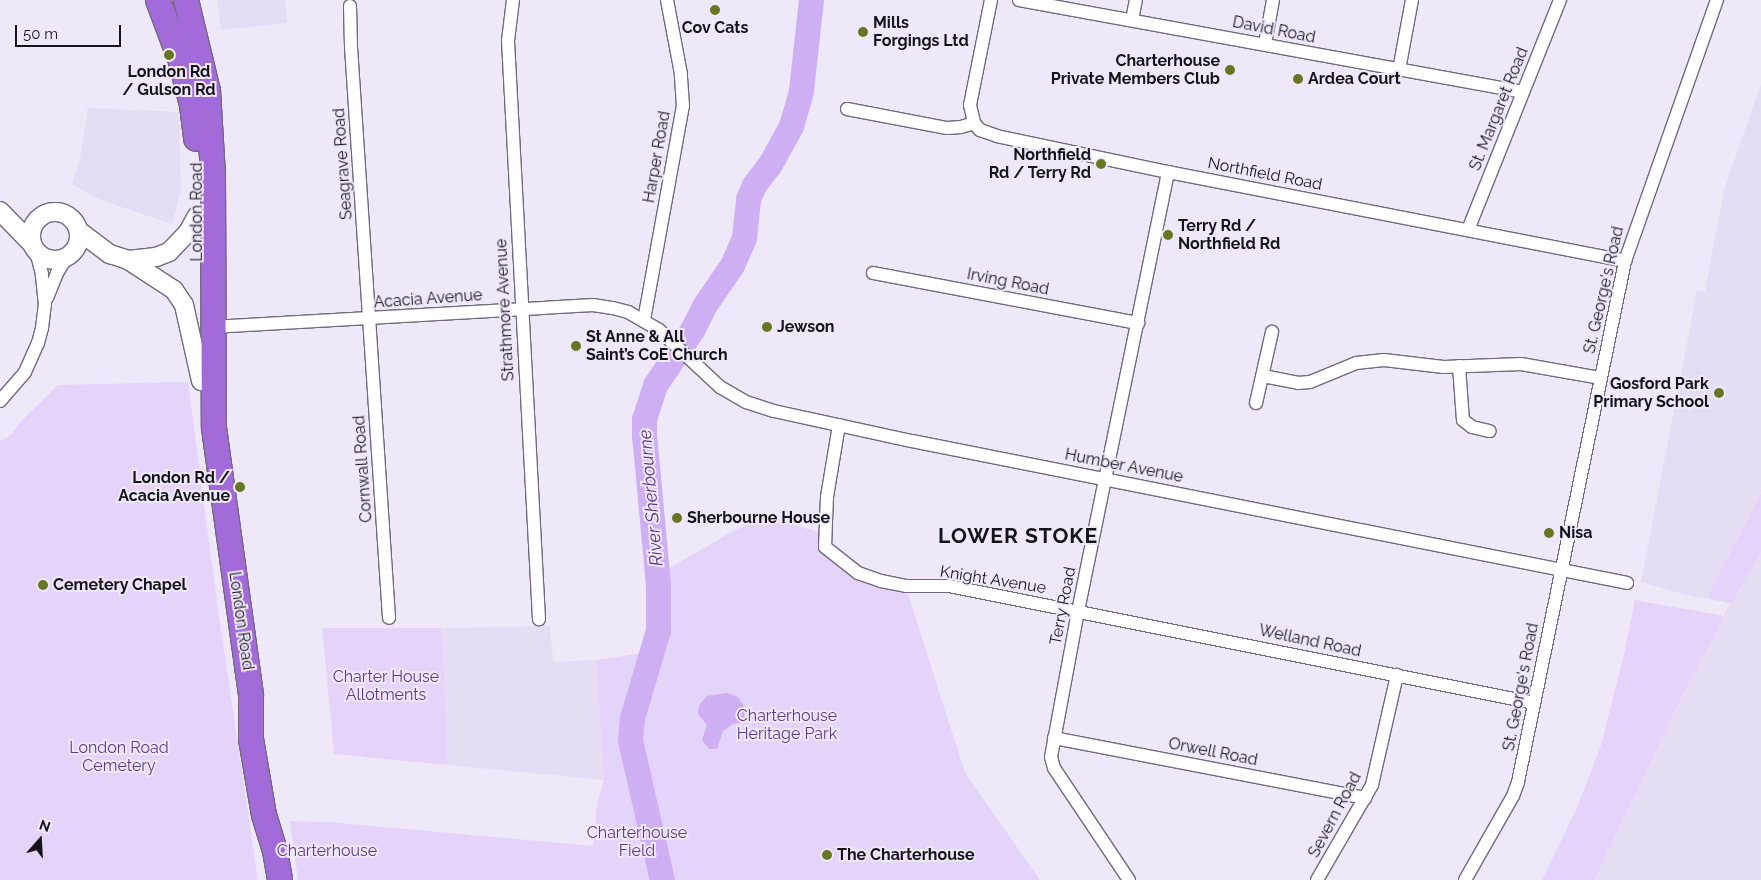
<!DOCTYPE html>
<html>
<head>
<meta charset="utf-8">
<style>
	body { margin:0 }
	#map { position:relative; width:1761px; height:880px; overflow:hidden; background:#efe8f9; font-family:Raleway,sans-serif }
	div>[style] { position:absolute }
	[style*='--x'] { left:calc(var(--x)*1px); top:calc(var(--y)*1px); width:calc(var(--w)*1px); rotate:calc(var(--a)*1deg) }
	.built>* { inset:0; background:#e6dcf4 }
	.green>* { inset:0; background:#e5d4f9 }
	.water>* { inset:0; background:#ceaff3 }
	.river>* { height:25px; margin:-12.5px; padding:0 12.5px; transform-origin:12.5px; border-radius:12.5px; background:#ceaff3 }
	.roads { filter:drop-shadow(1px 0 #716a7a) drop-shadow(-1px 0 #716a7a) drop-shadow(0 1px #716a7a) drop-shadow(0 -1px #716a7a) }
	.street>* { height:12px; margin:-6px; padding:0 6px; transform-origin:6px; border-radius:6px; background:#fff }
	.secondary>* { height:18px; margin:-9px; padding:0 9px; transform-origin:9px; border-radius:9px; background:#fff }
	.secondary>.ring { margin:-9px; padding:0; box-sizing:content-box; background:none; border:18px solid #fff; border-radius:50% }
	.highway>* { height:24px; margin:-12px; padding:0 12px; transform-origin:12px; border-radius:12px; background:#a26bd9 }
	.dots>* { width:14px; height:14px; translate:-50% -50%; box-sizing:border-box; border:2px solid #efe8f9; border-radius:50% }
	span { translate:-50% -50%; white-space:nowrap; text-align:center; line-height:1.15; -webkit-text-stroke:4px #efe8f9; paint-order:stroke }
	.poi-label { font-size:16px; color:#16141a; font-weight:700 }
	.left { translate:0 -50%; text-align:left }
	.right { translate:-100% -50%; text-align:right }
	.street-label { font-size:16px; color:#16141a }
	.park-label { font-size:16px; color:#623988 }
	.water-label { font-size:18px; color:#5b3280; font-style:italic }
	.district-label { font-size:21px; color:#16141a; font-weight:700; letter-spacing:1px }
	.north { position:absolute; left:15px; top:815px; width:50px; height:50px; -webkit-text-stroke:4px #efe8f9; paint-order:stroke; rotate:19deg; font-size:14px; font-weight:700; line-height:20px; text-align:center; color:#16141a }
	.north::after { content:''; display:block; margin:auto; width:18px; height:22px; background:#16141a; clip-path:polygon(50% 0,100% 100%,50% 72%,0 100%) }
	.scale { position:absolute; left:15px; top:25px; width:106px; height:22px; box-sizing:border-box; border:2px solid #16141a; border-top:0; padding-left:6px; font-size:15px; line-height:18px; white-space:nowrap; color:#16141a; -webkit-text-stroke:4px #efe8f9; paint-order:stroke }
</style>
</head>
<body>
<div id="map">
	<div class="built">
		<div style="clip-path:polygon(217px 0,285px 0,287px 23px,221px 30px)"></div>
		<div style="clip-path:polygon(1761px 84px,1761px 493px,1707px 598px,1694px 597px,1641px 582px,1697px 291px,1705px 291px,1724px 190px)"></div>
		<div style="clip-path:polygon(88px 108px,179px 112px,181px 190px,172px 224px,98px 199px,72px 184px,80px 159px)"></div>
		<div style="clip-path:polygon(1761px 552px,1761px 880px,1594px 880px,1681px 699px,1727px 609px)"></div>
		<div style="clip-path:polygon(550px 626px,553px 662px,596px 660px,604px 780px,448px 765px,442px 628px)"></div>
	</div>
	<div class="green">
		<div style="clip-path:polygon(188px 382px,217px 602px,258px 880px,0 880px,0 441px,11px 435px,20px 422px,58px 385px)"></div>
		<div style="clip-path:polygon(1761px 493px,1761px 552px,1731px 604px,1707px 598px)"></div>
		<div style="clip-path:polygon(762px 522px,787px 523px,822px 533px,825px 547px,908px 594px,965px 773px,1040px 880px,298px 880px,290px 821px,328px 822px,593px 846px,597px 803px,604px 780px,596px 660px,651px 652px,646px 582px,735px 530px,751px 523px)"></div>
		<div style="clip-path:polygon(1635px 600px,1724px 616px,1681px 699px,1594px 880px,1542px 880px,1576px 810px,1601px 745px,1624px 654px)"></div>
		<div style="clip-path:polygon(322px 628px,442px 628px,448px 765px,334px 754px)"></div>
	</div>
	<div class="water">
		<div style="clip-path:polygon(727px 693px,738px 697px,744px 706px,745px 722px,733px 724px,723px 731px,717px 749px,709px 749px,702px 740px,707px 725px,698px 714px,699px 705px,707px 696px)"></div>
	</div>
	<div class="river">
		<div style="--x:662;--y:880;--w:144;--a:-102.9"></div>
		<div style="--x:630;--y:740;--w:22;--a:-85"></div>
		<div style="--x:632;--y:718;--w:92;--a:-73.5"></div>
		<div style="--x:658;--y:630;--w:45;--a:-90"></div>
		<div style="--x:658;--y:585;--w:151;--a:-95.3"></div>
		<div style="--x:644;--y:435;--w:16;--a:-90"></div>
		<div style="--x:644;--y:419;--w:36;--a:-72"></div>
		<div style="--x:655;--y:385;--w:66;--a:-56.1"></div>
		<div style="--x:692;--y:330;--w:27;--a:-63"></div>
		<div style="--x:704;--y:306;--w:50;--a:-55.7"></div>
		<div style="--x:732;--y:265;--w:30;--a:-66"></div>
		<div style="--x:744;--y:238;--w:39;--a:-84"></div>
		<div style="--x:748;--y:199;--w:15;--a:-67"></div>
		<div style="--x:754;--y:185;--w:26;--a:-53"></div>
		<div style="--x:770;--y:164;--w:43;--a:-61.1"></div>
		<div style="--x:791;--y:126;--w:37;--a:-74"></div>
		<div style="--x:801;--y:90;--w:91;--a:-83.7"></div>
	</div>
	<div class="roads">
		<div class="street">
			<div style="--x:513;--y:0;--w:41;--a:97"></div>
			<div style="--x:508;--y:41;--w:579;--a:86.93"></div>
			<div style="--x:991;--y:0;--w:107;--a:101.3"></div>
			<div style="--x:970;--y:105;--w:18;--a:77"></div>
			<div style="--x:974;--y:123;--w:9;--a:49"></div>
			<div style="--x:980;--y:130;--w:18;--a:19"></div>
			<div style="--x:997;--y:136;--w:175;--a:11.9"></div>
			<div style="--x:1168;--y:172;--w:466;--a:11"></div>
			<div style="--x:1019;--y:0;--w:512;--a:10.34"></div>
			<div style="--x:350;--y:6;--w:41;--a:88.6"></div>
			<div style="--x:351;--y:47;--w:572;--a:86.19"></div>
			<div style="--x:1132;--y:20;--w:20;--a:-79"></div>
			<div style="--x:1265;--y:44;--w:45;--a:-79.7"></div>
			<div style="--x:1399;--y:70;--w:71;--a:-79.5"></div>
			<div style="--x:847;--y:109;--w:102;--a:10.8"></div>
			<div style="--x:947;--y:128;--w:14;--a:-4"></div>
			<div style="--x:961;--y:127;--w:14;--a:-17"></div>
			<div style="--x:1468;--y:230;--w:248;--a:-68.2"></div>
			<div style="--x:873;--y:273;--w:270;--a:10.7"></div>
			<div style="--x:47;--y:298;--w:27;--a:-68"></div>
			<div style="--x:57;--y:273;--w:19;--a:-58"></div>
			<div style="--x:644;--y:320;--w:218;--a:-79.7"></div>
			<div style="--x:683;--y:106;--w:32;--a:-94"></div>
			<div style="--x:681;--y:74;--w:75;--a:-100.7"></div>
			<div style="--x:212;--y:327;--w:382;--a:-3.3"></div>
			<div style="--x:593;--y:305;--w:20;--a:9"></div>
			<div style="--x:613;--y:308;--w:16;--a:15"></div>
			<div style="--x:628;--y:312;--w:36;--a:30"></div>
			<div style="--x:659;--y:330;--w:83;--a:43.1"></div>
			<div style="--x:720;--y:387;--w:30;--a:30"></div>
			<div style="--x:746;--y:402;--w:29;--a:18"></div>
			<div style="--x:774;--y:411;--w:141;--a:12.3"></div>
			<div style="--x:912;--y:441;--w:729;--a:11.23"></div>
			<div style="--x:1459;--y:366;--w:54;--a:85.8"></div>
			<div style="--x:1463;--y:420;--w:11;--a:38"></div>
			<div style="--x:1472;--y:427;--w:18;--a:13"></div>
			<div style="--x:1263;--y:376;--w:36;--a:11"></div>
			<div style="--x:1298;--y:383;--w:12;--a:-5"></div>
			<div style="--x:1310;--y:382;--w:50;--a:-22.4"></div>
			<div style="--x:1356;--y:363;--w:28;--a:-6"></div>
			<div style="--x:1384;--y:360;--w:60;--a:6.7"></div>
			<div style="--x:1444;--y:367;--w:77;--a:-2.2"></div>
			<div style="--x:1521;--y:364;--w:80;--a:10"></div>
			<div style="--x:0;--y:401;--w:38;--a:-49"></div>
			<div style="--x:25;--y:372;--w:32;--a:-66"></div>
			<div style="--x:38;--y:343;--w:16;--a:-75"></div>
			<div style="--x:42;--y:328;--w:23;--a:-83"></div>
			<div style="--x:45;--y:305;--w:31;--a:-96"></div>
			<div style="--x:42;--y:274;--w:24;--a:-105"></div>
			<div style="--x:1256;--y:403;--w:73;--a:-77.3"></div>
			<div style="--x:839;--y:425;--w:73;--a:99.5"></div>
			<div style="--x:827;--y:497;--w:50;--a:92.3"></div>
			<div style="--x:825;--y:547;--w:42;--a:38.2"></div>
			<div style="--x:858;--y:573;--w:24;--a:19"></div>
			<div style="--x:881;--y:581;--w:25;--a:11"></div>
			<div style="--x:906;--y:586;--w:43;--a:0"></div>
			<div style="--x:949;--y:586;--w:597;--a:11.31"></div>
			<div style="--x:1054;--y:738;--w:317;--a:10.9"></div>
			<div style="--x:1129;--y:880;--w:135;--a:-123.8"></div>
			<div style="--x:1054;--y:768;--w:11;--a:-105"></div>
			<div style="--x:1051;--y:757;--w:148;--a:-79.5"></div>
			<div style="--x:1078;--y:611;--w:448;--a:-78.4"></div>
			<div style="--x:1317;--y:880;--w:110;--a:-59.9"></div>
			<div style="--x:1372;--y:785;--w:113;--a:-77.2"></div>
			<div style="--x:1465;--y:880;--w:97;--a:-60.3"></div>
			<div style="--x:1513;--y:796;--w:15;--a:-70"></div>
			<div style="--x:1518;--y:782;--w:532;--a:-78.39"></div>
			<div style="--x:1625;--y:261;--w:277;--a:-70.6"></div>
		</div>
		<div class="secondary">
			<div style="--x:0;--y:211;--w:46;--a:45.9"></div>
			<div class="ring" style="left:31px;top:212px;width:30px;height:30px"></div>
			<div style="--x:79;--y:231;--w:39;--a:37"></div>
			<div style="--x:110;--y:254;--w:19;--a:18"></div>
			<div style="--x:128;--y:260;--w:55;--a:33.1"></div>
			<div style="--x:174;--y:290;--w:18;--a:56"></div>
			<div style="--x:184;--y:305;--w:78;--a:77.4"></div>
			<div style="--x:128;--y:260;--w:28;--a:-6"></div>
			<div style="--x:156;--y:257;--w:14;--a:-21"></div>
			<div style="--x:169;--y:252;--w:28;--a:-46"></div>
			<div style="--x:188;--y:232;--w:18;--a:-61"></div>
		</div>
		<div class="highway">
			<div style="--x:158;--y:0;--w:66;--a:69.6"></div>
			<div style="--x:181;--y:62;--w:44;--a:75.7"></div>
			<div style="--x:192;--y:105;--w:34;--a:83"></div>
			<div style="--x:186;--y:0;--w:94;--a:76.4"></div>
			<div style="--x:208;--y:91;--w:85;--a:86.6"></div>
			<div style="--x:213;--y:176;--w:252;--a:89.8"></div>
			<div style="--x:214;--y:428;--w:270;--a:82.1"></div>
			<div style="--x:251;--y:695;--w:44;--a:90"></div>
			<div style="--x:251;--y:739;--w:77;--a:80.3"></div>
			<div style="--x:264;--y:815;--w:38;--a:73"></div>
			<div style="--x:275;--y:851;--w:29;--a:80"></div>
		</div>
	</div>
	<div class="dots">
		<div style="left:715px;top:10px;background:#677622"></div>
		<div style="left:863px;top:32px;background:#677622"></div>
		<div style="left:169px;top:55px;background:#677622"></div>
		<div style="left:1230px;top:70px;background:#677622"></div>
		<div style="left:1298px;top:79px;background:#677622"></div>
		<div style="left:1101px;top:164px;background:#677622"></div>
		<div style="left:1168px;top:235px;background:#677622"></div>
		<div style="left:767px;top:327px;background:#677622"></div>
		<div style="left:576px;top:346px;background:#677622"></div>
		<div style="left:1719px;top:393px;background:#677622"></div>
		<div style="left:240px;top:487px;background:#677622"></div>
		<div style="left:677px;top:518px;background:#677622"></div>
		<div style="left:1549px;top:533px;background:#677622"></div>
		<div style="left:43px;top:585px;background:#677622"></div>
		<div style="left:827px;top:855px;background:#677622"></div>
	</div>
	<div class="poi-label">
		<span class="left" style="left:873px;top:32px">Mills<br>Forgings Ltd</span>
		<span style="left:715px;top:28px">Cov Cats</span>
		<span class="right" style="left:1220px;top:70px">Charterhouse<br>Private Members Club</span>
		<span style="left:169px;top:81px">London Rd<br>/ Gulson Rd</span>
		<span class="left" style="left:1308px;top:79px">Ardea Court</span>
		<span class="right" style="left:1091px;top:164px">Northfield<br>Rd / Terry Rd</span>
		<span class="left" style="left:1178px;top:235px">Terry Rd /<br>Northfield Rd</span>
		<span class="left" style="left:777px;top:327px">Jewson</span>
		<span class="left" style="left:586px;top:346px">St Anne &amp; All<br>Saint’s CoE Church</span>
		<span class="right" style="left:1709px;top:393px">Gosford Park<br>Primary School</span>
		<span class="right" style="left:230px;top:487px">London Rd /<br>Acacia Avenue</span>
		<span class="left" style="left:687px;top:518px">Sherbourne House</span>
		<span class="left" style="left:1559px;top:533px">Nisa</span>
		<span class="left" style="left:53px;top:585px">Cemetery Chapel</span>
		<span class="left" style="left:837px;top:855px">The Charterhouse</span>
	</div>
	<div class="street-label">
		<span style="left:1274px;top:30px;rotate:11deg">David Road</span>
		<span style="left:1499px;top:109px;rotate:-68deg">St. Margaret Road</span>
		<span style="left:657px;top:157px;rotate:-80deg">Harper Road</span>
		<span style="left:343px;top:164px;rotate:-94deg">Seagrave Road</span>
		<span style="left:1265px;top:174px;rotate:11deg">Northfield Road</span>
		<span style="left:197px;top:212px;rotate:-90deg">London Road</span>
		<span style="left:1008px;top:282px;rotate:11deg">Irving Road</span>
		<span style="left:1604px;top:290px;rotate:-77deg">St. George's Road</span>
		<span style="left:428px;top:299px;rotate:-4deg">Acacia Avenue</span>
		<span style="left:505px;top:310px;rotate:-93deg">Strathmore Avenue</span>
		<span style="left:1124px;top:466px;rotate:11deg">Humber Avenue</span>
		<span style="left:363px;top:469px;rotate:-94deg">Cornwall Road</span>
		<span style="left:993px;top:580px;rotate:9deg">Knight Avenue</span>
		<span style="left:1063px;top:606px;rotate:-79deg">Terry Road</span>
		<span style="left:241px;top:621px;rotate:82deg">London Road</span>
		<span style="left:1310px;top:641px;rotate:12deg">Welland Road</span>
		<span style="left:1521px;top:687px;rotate:-79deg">St. George's Road</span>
		<span style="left:1213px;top:752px;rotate:11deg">Orwell Road</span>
		<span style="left:1335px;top:815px;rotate:-62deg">Severn Road</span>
	</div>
	<div class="park-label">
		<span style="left:386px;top:686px">Charter House<br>Allotments</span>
		<span style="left:787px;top:725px">Charterhouse<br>Heritage Park</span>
		<span style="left:119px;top:757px">London Road<br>Cemetery</span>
		<span style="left:637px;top:842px">Charterhouse<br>Field</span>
		<span style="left:327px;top:851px">Charterhouse</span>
	</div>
	<div class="water-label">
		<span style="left:651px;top:498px;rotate:-95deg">River Sherbourne</span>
	</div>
	<div class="district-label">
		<span style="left:1018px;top:536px">LOWER STOKE</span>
	</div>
	<div class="north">N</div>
	<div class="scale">50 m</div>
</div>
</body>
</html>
